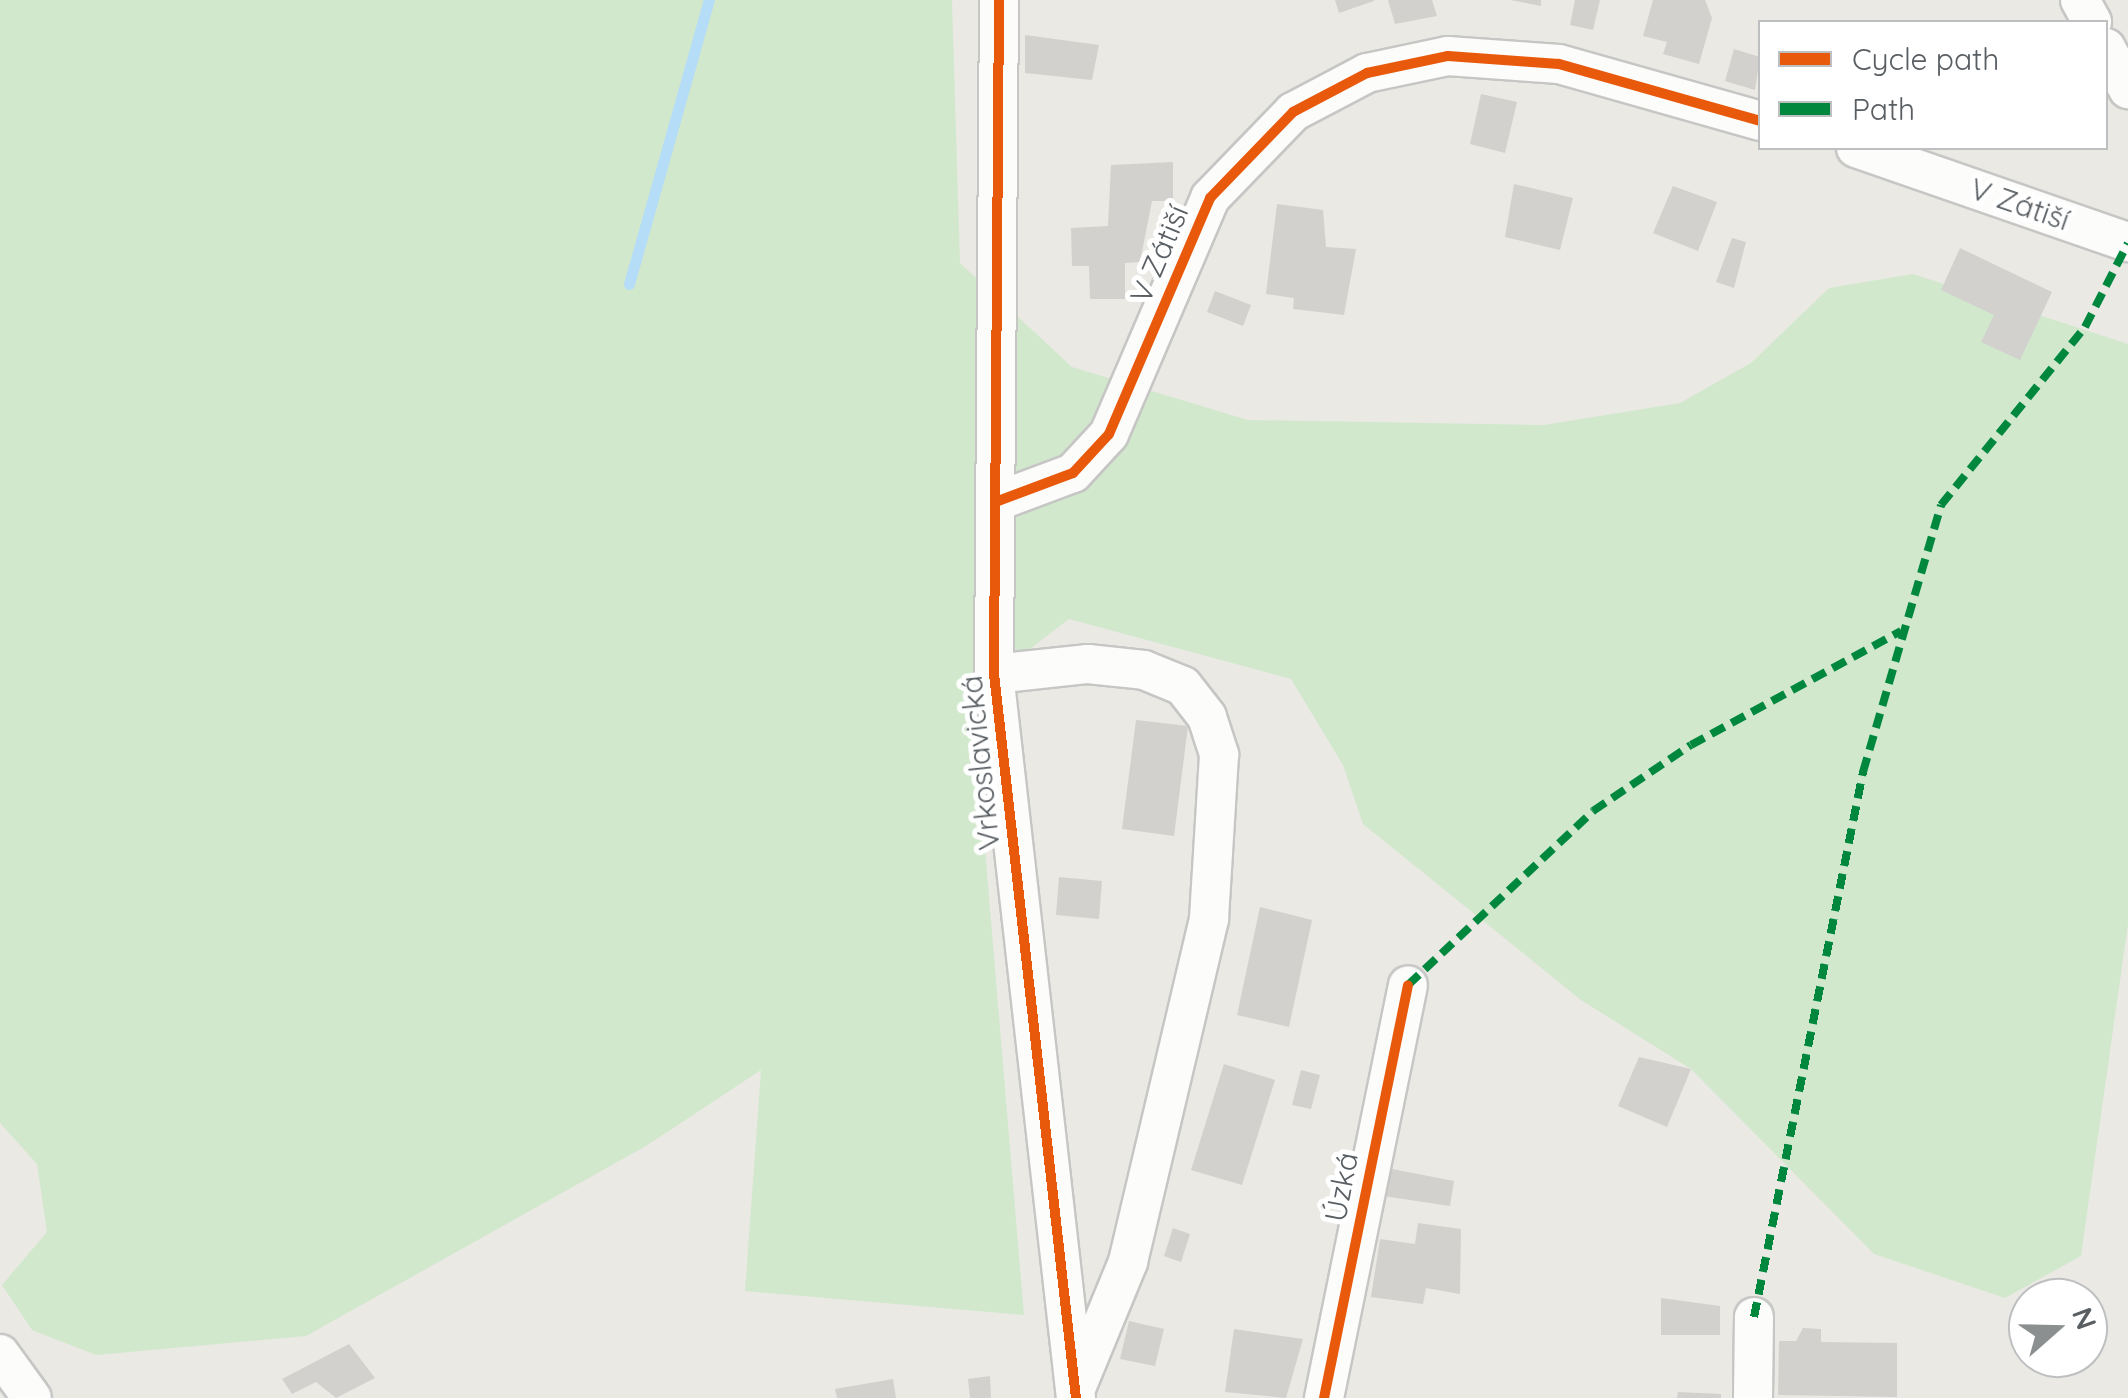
<!DOCTYPE html>
<html>
<head>
<meta charset="utf-8">
<style>
	body { margin:0 }
	#map { position:relative; width:2128px; height:1398px; overflow:hidden; background:#eae9e4; font-family:Quicksand,sans-serif }
	div>[style] { position:absolute }
	[style*='--x'] { left:calc(var(--x)*1px); top:calc(var(--y)*1px); width:calc(var(--w)*1px); rotate:calc(var(--a)*1deg) }
	.green>* { inset:0; background:#d1e8cd }
	.stream>* { height:11px; margin:-5.5px; padding:0 5.5px; transform-origin:5.5px; border-radius:5.5px; background:#b6ddf7 }
	.building>* { inset:0; background:#d2d1ce }
	.roads { filter:drop-shadow(2px 0 #c6c6c5) drop-shadow(-2px 0 #c6c6c5) drop-shadow(0 2px #c6c6c5) drop-shadow(0 -2px #c6c6c5) }
	.minor>* { height:38px; margin:-19px; padding:0 19px; transform-origin:19px; border-radius:19px; background:#fcfcfb }
	.quiet>* { height:8px; margin-top:-4px; transform-origin:0; background:repeating-linear-gradient(90deg,#00873e 0 15px,transparent 0 23px) }
	.cycleway>* { height:10px; margin:-5px; padding:0 5px; transform-origin:5px; border-radius:5px; background:#e8590c }
	span { translate:-50% -50%; white-space:nowrap; text-align:center; line-height:1.15; -webkit-text-stroke:10px #fff; paint-order:stroke }
	.street-label { font-size:30px; color:#595e63 }
	.legend { position:absolute; left:1758px; top:20px; width:350px; height:130px; box-sizing:border-box; background:#fff; border:2px solid #bdbfc1; margin:0; padding:12px 18px; list-style:none; font-size:30px; color:#595e63 }
	.legend li { display:flex; align-items:center; gap:20px; height:50px }
	.legend b { width:50px; border:2px solid #bdbfc1 }
	.north { position:absolute; left:2008px; top:1278px; width:100px; height:100px; box-sizing:border-box; background:#fff; border:2px solid #bdbfc1; border-radius:50%; rotate:70deg; font-size:28px; font-weight:700; line-height:40px; text-align:center; color:#595e63 }
	.north::after { content:''; display:block; margin:auto; width:35px; height:45px; background:#8c8f90; clip-path:polygon(50% 0,100% 100%,50% 72%,0 100%) }
</style>
</head>
<body>
<div id="map">
	<div class="green">
		<div style="clip-path:polygon(0 0,952px 0,960px 263px,1072px 367px,1248px 420px,1544px 425px,1680px 403px,1751px 363px,1829px 288px,1913px 274px,2128px 344px,2128px 924px,2081px 1256px,2005px 1298px,1874px 1254px,1691px 1069px,1581px 1000px,1363px 824px,1343px 765px,1291px 679px,1069px 619px,972px 693px,1024px 1315px,745px 1291px,761px 1070px,646px 1146px,306px 1336px,96px 1355px,32px 1330px,2px 1285px,47px 1232px,37px 1164px,0 1123px)"></div>
	</div>
	<div class="stream">
		<div style="--x:629;--y:284;--w:295;--a:-74.3"></div>
	</div>
	<div class="building">
		<div style="clip-path:polygon(1335px 0,1374px 0,1374px 1px,1339px 13px)"></div>
		<div style="clip-path:polygon(1388px 0,1432px 0,1437px 16px,1395px 24px)"></div>
		<div style="clip-path:polygon(1510px 0,1541px 0,1541px 6px)"></div>
		<div style="clip-path:polygon(1575px 0,1600px 0,1593px 30px,1570px 25px)"></div>
		<div style="clip-path:polygon(1653px 0,1705px 0,1712px 18px,1699px 64px,1663px 54px,1667px 42px,1643px 36px)"></div>
		<div style="clip-path:polygon(1025px 35px,1099px 45px,1092px 80px,1025px 73px)"></div>
		<div style="clip-path:polygon(1734px 49px,1760px 57px,1755px 90px,1725px 81px)"></div>
		<div style="clip-path:polygon(1481px 94px,1517px 102px,1505px 153px,1470px 144px)"></div>
		<div style="clip-path:polygon(1173px 162px,1173px 201px,1152px 201px,1140px 262px,1125px 263px,1125px 299px,1090px 299px,1089px 266px,1072px 266px,1071px 228px,1108px 226px,1111px 165px)"></div>
		<div style="clip-path:polygon(1514px 184px,1573px 198px,1560px 250px,1505px 237px)"></div>
		<div style="clip-path:polygon(1673px 186px,1717px 202px,1698px 251px,1653px 233px)"></div>
		<div style="clip-path:polygon(1277px 204px,1323px 210px,1326px 247px,1356px 249px,1344px 315px,1293px 309px,1294px 298px,1266px 294px)"></div>
		<div style="clip-path:polygon(1732px 238px,1746px 242px,1734px 288px,1716px 282px)"></div>
		<div style="clip-path:polygon(1960px 248px,2052px 292px,2020px 360px,1981px 342px,1994px 315px,1941px 290px)"></div>
		<div style="clip-path:polygon(1215px 291px,1251px 305px,1243px 326px,1207px 312px)"></div>
		<div style="clip-path:polygon(1136px 720px,1188px 726px,1174px 836px,1122px 829px)"></div>
		<div style="clip-path:polygon(1059px 877px,1102px 881px,1099px 919px,1056px 915px)"></div>
		<div style="clip-path:polygon(1260px 907px,1312px 920px,1289px 1027px,1237px 1015px)"></div>
		<div style="clip-path:polygon(1639px 1057px,1691px 1069px,1667px 1127px,1618px 1106px)"></div>
		<div style="clip-path:polygon(1224px 1064px,1275px 1080px,1242px 1185px,1191px 1170px)"></div>
		<div style="clip-path:polygon(1301px 1070px,1320px 1075px,1311px 1109px,1292px 1105px)"></div>
		<div style="clip-path:polygon(1387px 1168px,1454px 1181px,1450px 1206px,1383px 1196px)"></div>
		<div style="clip-path:polygon(1418px 1223px,1461px 1229px,1460px 1294px,1426px 1288px,1423px 1304px,1371px 1297px,1380px 1239px,1415px 1244px)"></div>
		<div style="clip-path:polygon(1173px 1228px,1190px 1234px,1181px 1262px,1164px 1256px)"></div>
		<div style="clip-path:polygon(1661px 1298px,1720px 1306px,1720px 1335px,1661px 1335px)"></div>
		<div style="clip-path:polygon(1129px 1321px,1164px 1329px,1155px 1366px,1120px 1359px)"></div>
		<div style="clip-path:polygon(1803px 1328px,1821px 1329px,1821px 1342px,1897px 1343px,1897px 1397px,1778px 1395px,1779px 1341px,1796px 1341px)"></div>
		<div style="clip-path:polygon(1234px 1329px,1303px 1339px,1286px 1398px,1225px 1392px)"></div>
		<div style="clip-path:polygon(349px 1344px,375px 1378px,336px 1398px,316px 1382px,292px 1394px,282px 1379px)"></div>
		<div style="clip-path:polygon(990px 1376px,991px 1398px,970px 1398px,968px 1379px)"></div>
		<div style="clip-path:polygon(893px 1379px,896px 1398px,837px 1398px,835px 1389px)"></div>
		<div style="clip-path:polygon(1678px 1392px,1721px 1394px,1721px 1398px,1677px 1398px)"></div>
	</div>
	<div class="roads">
		<div class="minor">
			<div style="--x:999;--y:0;--w:674;--a:90.43"></div>
			<div style="--x:994;--y:674;--w:729;--a:83.54"></div>
			<div style="--x:2080;--y:0;--w:25;--a:61"></div>
			<div style="--x:2106;--y:48;--w:47;--a:61.8"></div>
			<div style="--x:1856;--y:148;--w:288;--a:19.1"></div>
			<div style="--x:998;--y:501;--w:80;--a:-20.5"></div>
			<div style="--x:1073;--y:473;--w:53;--a:-47.3"></div>
			<div style="--x:1109;--y:434;--w:257;--a:-66.8"></div>
			<div style="--x:1210;--y:198;--w:120;--a:-46"></div>
			<div style="--x:1293;--y:112;--w:84;--a:-27.8"></div>
			<div style="--x:1367;--y:73;--w:83;--a:-11.9"></div>
			<div style="--x:1448;--y:56;--w:111;--a:4.1"></div>
			<div style="--x:1559;--y:64;--w:209;--a:15.8"></div>
			<div style="--x:994;--y:674;--w:95;--a:-6.1"></div>
			<div style="--x:1088;--y:664;--w:56;--a:6.1"></div>
			<div style="--x:1144;--y:670;--w:42;--a:22.3"></div>
			<div style="--x:1183;--y:686;--w:39;--a:52"></div>
			<div style="--x:1207;--y:717;--w:40;--a:72"></div>
			<div style="--x:1219;--y:755;--w:164;--a:93.5"></div>
			<div style="--x:1209;--y:919;--w:352;--a:103.3"></div>
			<div style="--x:1128;--y:1262;--w:136;--a:112.4"></div>
			<div style="--x:0;--y:1354;--w:54;--a:54"></div>
			<div style="--x:1324;--y:1398;--w:421;--a:-78.5"></div>
			<div style="--x:1753;--y:1398;--w:81;--a:-89.3"></div>
		</div>
	</div>
	<div class="quiet">
		<div style="--x:1408;--y:985;--w:254;--a:-43.2"></div>
		<div style="--x:1593;--y:811;--w:118;--a:-34"></div>
		<div style="--x:1691;--y:745;--w:239;--a:-28.5"></div>
		<div style="--x:1754;--y:1317;--w:556;--a:-78.69"></div>
		<div style="--x:1863;--y:772;--w:278;--a:-73.7"></div>
		<div style="--x:1941;--y:505;--w:229;--a:-51"></div>
		<div style="--x:2085;--y:327;--w:94;--a:-62.9"></div>
	</div>
	<div class="cycleway">
		<div style="--x:999;--y:0;--w:674;--a:90.43"></div>
		<div style="--x:994;--y:674;--w:729;--a:83.54"></div>
		<div style="--x:998;--y:501;--w:80;--a:-20.5"></div>
		<div style="--x:1073;--y:473;--w:53;--a:-47.3"></div>
		<div style="--x:1109;--y:434;--w:257;--a:-66.8"></div>
		<div style="--x:1210;--y:198;--w:120;--a:-46"></div>
		<div style="--x:1293;--y:112;--w:84;--a:-27.8"></div>
		<div style="--x:1367;--y:73;--w:83;--a:-11.9"></div>
		<div style="--x:1448;--y:56;--w:111;--a:4.1"></div>
		<div style="--x:1559;--y:64;--w:209;--a:15.8"></div>
		<div style="--x:1324;--y:1398;--w:421;--a:-78.5"></div>
	</div>
	<div class="street-label">
		<span style="left:2020px;top:204px;rotate:19deg">V Zátiší</span>
		<span style="left:1159px;top:254px;rotate:-67deg">V Zátiší</span>
		<span style="left:980px;top:763px;rotate:-96deg">Vrkoslavická</span>
		<span style="left:1341px;top:1187px;rotate:-79deg">Úzká</span>
	</div>
	<ul class="legend">
	<li><b style="height:12px;background:#e8590c"></b>Cycle path</li>
	<li><b style="height:12px;background:#00873e"></b>Path</li>
	</ul>
	<div class="north">N</div>
</div>
</body>
</html>
